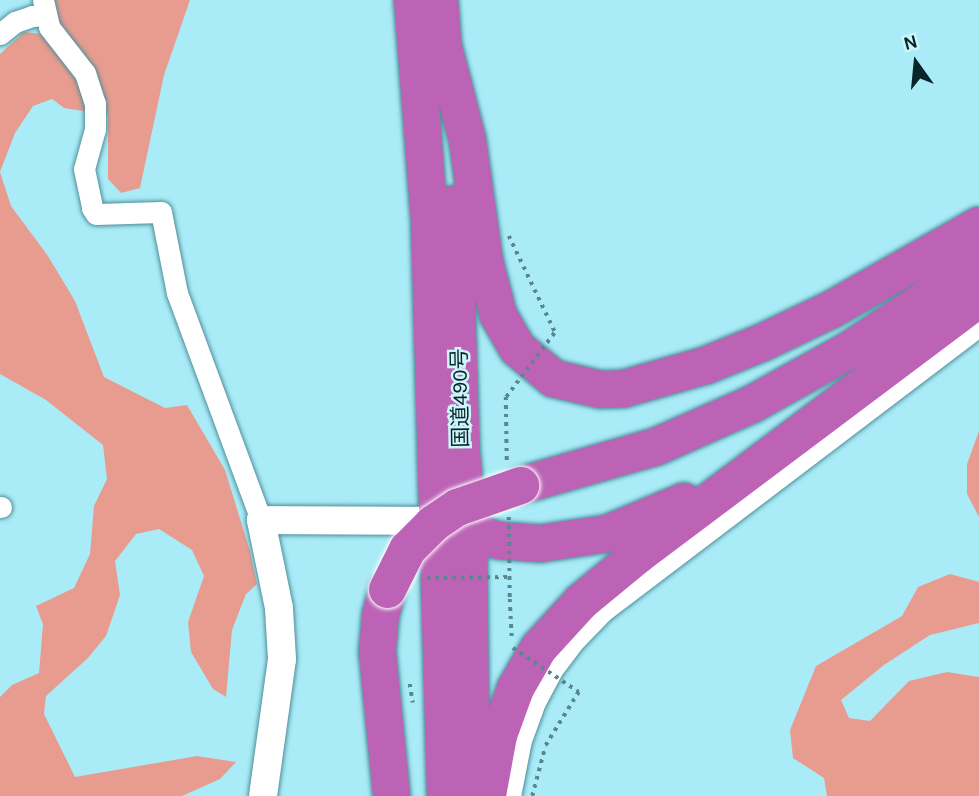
<!DOCTYPE html>
<meta charset="utf-8">
<style>
body{margin:0}
#map{position:relative;width:979px;height:796px;overflow:hidden;background:#a9ecf8;font-family:Karla,"Noto Sans JP",sans-serif}
div>[style]{position:absolute}
[style*='--x']{left:calc(var(--x)*1px);top:calc(var(--y)*1px);width:calc(var(--w)*1px);rotate:calc(var(--a)*1deg)}
.green>*{inset:0;background:#e89c8f}
.path>*{height:3.5px;margin-top:-1.75px;transform-origin:0;background:repeating-linear-gradient(90deg,#57878f 0 3.5px,transparent 0 8.5px)}
.roads{filter:drop-shadow(0 0 2px #4e8f9a) drop-shadow(0 0 2px #4e8f9a)}
.street>*{height:21px;margin:-10.5px;padding:0 10.5px;transform-origin:10.5px;border-radius:10.5px;background:#fff}
.secondary>*{height:28px;margin:-14px;padding:0 14px;transform-origin:14px;border-radius:14px;background:#fff}
.highway>*{height:37px;margin:-18.5px;padding:0 18.5px;transform-origin:18.5px;border-radius:18.5px;background:#bc63b6}
.path-bridge>*{height:3.5px;margin-top:-1.75px;transform-origin:0;background:repeating-linear-gradient(90deg,#57878f 0 3.5px,transparent 0 8.5px)}
.bridges{filter:drop-shadow(0 0 2px #fff) drop-shadow(0 0 2px #fff)}
.highway-bridge>*{height:37px;margin:-18.5px;padding:0 18.5px;transform-origin:18.5px;border-radius:18.5px;background:#bc63b6}
span{translate:-50% -50%;white-space:nowrap;text-align:center;line-height:1.15;-webkit-text-stroke:5px #cef5fc;paint-order:stroke}
.street-label{font-size:21px;color:#082529}
.north{position:absolute;left:881px;top:28px;width:70px;height:70px;-webkit-text-stroke:5px #cef5fc;paint-order:stroke;rotate:345deg;font-size:19px;font-weight:700;line-height:28px;text-align:center;color:#082529}
.north::after{content:'';display:block;margin:auto;width:24px;height:32px;background:#082529;clip-path:polygon(50% 0,100% 100%,50% 72%,0 100%)}
</style>
<div id="map">
<div class="green">
<i style="clip-path:polygon(54px 0,190px 0,164px 75px,140px 188px,121px 193px,108px 179px,108px 115px,64px 108px,52px 99px,33px 106px,15px 133px,0 172px,11px 206px,48px 256px,75px 301px,104px 377px,165px 408px,187px 405px,225px 470px,250px 551px,257px 584px,246px 594px,232px 630px,226px 697px,213px 689px,191px 652px,188px 622px,204px 576px,192px 550px,159px 529px,136px 534px,115px 561px,120px 595px,106px 636px,88px 658px,46px 696px,44px 714px,75px 777px,197px 756px,236px 762px,220px 779px,182px 796px,0 796px,0 697px,12px 685px,39px 673px,43px 624px,36px 606px,74px 588px,90px 554px,94px 506px,107px 479px,103px 445px,46px 400px,0 374px,0 54px,24px 32px,43px 34px,56px 28px)"></i>
<i style="clip-path:polygon(979px 431px,979px 517px,967px 494px,967px 464px)"></i>
<i style="clip-path:polygon(950px 574px,979px 582px,979px 623px,930px 635px,884px 665px,841px 700px,849px 718px,870px 721px,909px 681px,947px 672px,979px 677px,979px 796px,827px 796px,824px 778px,793px 758px,790px 730px,816px 666px,902px 616px,918px 587px)"></i>
</div>
<div class="path">
<i style="--x:509;--y:236;--w:106;--a:64.4"></i>
<i style="--x:506;--y:397;--w:64;--a:89.1"></i>
<i style="--x:510;--y:599;--w:40;--a:87.1"></i>
<i style="--x:410;--y:684;--w:19;--a:81"></i>
<i style="--x:532;--y:796;--w:51;--a:-75.1"></i>
</div>
<div class="roads">
<div class="street">
<i style="--x:43;--y:0;--w:28;--a:77"></i>
<i style="--x:49;--y:27;--w:58;--a:52"></i>
<i style="--x:85;--y:73;--w:32;--a:72"></i>
<i style="--x:95;--y:103;--w:26;--a:90"></i>
<i style="--x:95;--y:129;--w:41;--a:105.4"></i>
<i style="--x:84;--y:169;--w:40;--a:78"></i>
<i style="--x:92;--y:208;--w:7;--a:56"></i>
<i style="--x:96;--y:214;--w:65;--a:-1.8"></i>
<i style="--x:161;--y:212;--w:83;--a:78.8"></i>
<i style="--x:177;--y:293;--w:242;--a:69.7"></i>
<i style="--x:0;--y:34;--w:19;--a:-39"></i>
<i style="--x:15;--y:22;--w:18;--a:-19"></i>
<i style="--x:32;--y:16;--w:14;--a:-4"></i>
<i style="--x:0;--y:507;--w:1;--a:0"></i>
<i style="--x:510;--y:796;--w:57;--a:-78.9"></i>
<i style="--x:521;--y:740;--w:40;--a:-69.8"></i>
<i style="--x:535;--y:702;--w:36;--a:-62"></i>
<i style="--x:552;--y:670;--w:38;--a:-53"></i>
<i style="--x:575;--y:640;--w:40;--a:-46"></i>
<i style="--x:603;--y:611;--w:472;--a:-37.2"></i>
</div>
<div class="secondary">
<i style="--x:263;--y:796;--w:138;--a:-82.1"></i>
<i style="--x:282;--y:659;--w:51;--a:-93.4"></i>
<i style="--x:279;--y:608;--w:90;--a:-101.6"></i>
<i style="--x:261;--y:520;--w:178;--a:0.3"></i>
</div>
<div class="highway">
<i style="--x:412;--y:0;--w:224;--a:85.6"></i>
<i style="--x:429;--y:223;--w:573;--a:88.4"></i>
<i style="--x:439;--y:0;--w:65;--a:85.6"></i>
<i style="--x:442;--y:43;--w:100;--a:75.5"></i>
<i style="--x:467;--y:140;--w:122;--a:82"></i>
<i style="--x:484;--y:261;--w:56;--a:75.5"></i>
<i style="--x:498;--y:315;--w:38;--a:60"></i>
<i style="--x:517;--y:348;--w:47;--a:39.8"></i>
<i style="--x:553;--y:378;--w:48;--a:13.2"></i>
<i style="--x:600;--y:389;--w:24;--a:-2"></i>
<i style="--x:624;--y:388;--w:84;--a:-15.9"></i>
<i style="--x:705;--y:365;--w:61;--a:-22"></i>
<i style="--x:762;--y:342;--w:76;--a:-25.6"></i>
<i style="--x:831;--y:309;--w:170;--a:-29.6"></i>
<i style="--x:453;--y:204;--w:249;--a:88.2"></i>
<i style="--x:461;--y:453;--w:77;--a:84.8"></i>
<i style="--x:468;--y:530;--w:266;--a:89.4"></i>
<i style="--x:520;--y:485;--w:141;--a:-16"></i>
<i style="--x:656;--y:446;--w:104;--a:-23.9"></i>
<i style="--x:751;--y:404;--w:113;--a:-29.1"></i>
<i style="--x:850;--y:349;--w:155;--a:-33.7"></i>
<i style="--x:447;--y:523;--w:54;--a:18.4"></i>
<i style="--x:498;--y:540;--w:42;--a:4.1"></i>
<i style="--x:540;--y:543;--w:68;--a:-8.5"></i>
<i style="--x:607;--y:533;--w:83;--a:-22.6"></i>
<i style="--x:387;--y:589;--w:27;--a:105"></i>
<i style="--x:380;--y:615;--w:37;--a:95"></i>
<i style="--x:377;--y:652;--w:145;--a:84.4"></i>
<i style="--x:487;--y:795;--w:61;--a:-79.6"></i>
<i style="--x:498;--y:735;--w:50;--a:-70.1"></i>
<i style="--x:515;--y:688;--w:46;--a:-60.1"></i>
<i style="--x:538;--y:648;--w:64;--a:-47.5"></i>
<i style="--x:581;--y:601;--w:74;--a:-39.5"></i>
<i style="--x:638;--y:554;--w:426;--a:-36.9"></i>
</div>
</div>
<div class="path-bridge">
<i style="--x:506;--y:397;--w:81;--a:-53"></i>
<i style="--x:509;--y:517;--w:82;--a:89.3"></i>
<i style="--x:427;--y:578;--w:82;--a:-0.7"></i>
<i style="--x:513;--y:648;--w:79;--a:33.7"></i>
<i style="--x:579;--y:692;--w:65;--a:121.7"></i>
</div>
<div class="bridges">
<div class="highway-bridge">
<i style="--x:387;--y:589;--w:45;--a:-63.4"></i>
<i style="--x:407;--y:549;--w:37;--a:-45"></i>
<i style="--x:433;--y:523;--w:29;--a:-34"></i>
<i style="--x:457;--y:507;--w:67;--a:-19.2"></i>
</div>
</div>
<div class="street-label">
<span style="left:460px;top:398px;rotate:-91deg">国道490号</span>
</div>
<div class="north">N</div>
</div>
